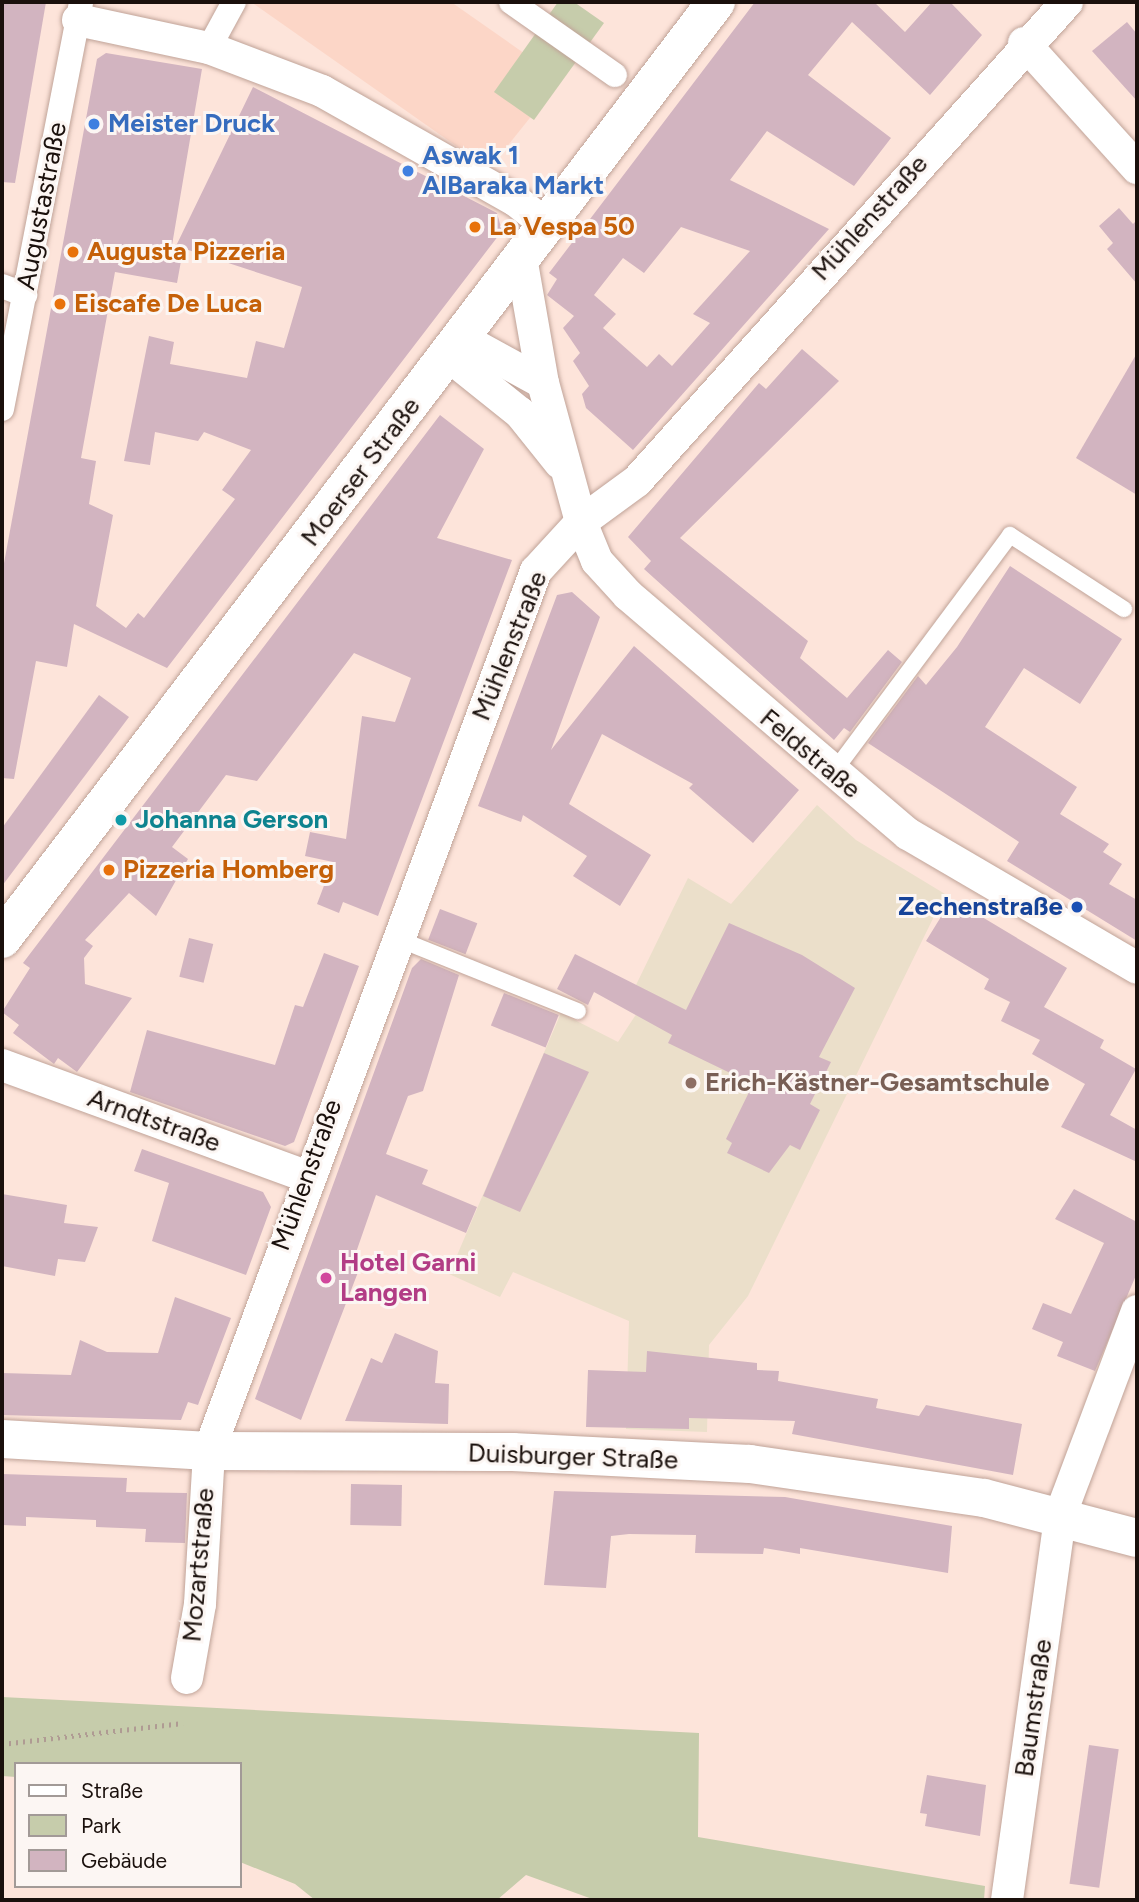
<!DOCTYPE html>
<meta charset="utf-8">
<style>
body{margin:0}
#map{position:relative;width:1139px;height:1902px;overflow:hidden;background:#fde4da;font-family:Figtree,sans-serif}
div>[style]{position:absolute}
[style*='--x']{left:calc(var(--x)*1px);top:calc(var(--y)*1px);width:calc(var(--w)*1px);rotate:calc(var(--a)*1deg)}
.built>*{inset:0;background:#fcd6c7}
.education>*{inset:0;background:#ebdfca}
.green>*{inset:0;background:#c6ccab}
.building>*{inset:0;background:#d2b4c0;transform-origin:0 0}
.path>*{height:4.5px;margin-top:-2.25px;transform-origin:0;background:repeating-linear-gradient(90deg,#af9b93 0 2px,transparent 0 7px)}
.roads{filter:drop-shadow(0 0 2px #c0a398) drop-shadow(0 0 2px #c0a398)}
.service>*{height:16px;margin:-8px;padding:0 8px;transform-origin:8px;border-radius:8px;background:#fff}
.pedestrian>*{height:24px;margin:-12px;padding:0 12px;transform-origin:12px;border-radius:12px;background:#fff}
.minor>*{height:32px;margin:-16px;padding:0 16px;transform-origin:16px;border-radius:16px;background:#fff}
.tertiary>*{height:38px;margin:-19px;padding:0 19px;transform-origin:19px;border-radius:19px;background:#fff}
.secondary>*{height:38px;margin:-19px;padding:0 19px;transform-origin:19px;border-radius:19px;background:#fff}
.dots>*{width:19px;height:19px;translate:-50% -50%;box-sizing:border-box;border:4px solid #fcf6f3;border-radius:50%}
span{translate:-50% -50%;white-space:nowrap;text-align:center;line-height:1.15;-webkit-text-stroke:6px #fcf6f3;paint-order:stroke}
.shop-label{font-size:26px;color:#366cbe;font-weight:700}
.left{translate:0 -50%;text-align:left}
.street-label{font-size:26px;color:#1a100c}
.food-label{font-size:26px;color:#c56008;font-weight:700}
.culture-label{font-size:26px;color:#0d838f;font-weight:700}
.transit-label{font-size:26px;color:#164399;font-weight:700}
.right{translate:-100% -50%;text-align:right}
.education-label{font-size:26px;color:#785e54;font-weight:700}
.hotel-label{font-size:26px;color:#b23c85;font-weight:700}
.frame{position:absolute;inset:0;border:4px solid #1a100c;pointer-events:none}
.legend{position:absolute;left:14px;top:1762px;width:228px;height:126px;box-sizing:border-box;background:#fcf6f3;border:2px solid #a29a97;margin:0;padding:9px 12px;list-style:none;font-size:21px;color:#1a100c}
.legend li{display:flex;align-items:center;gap:14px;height:35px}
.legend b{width:35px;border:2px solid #a29a97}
</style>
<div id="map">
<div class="built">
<i style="clip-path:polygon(251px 2px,451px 2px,561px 79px,489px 169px)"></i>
</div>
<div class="education">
<i style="clip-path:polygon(817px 805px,856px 840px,945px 894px,748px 1296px,709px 1345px,707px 1432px,626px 1429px,629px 1321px,513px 1272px,500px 1297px,449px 1274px,561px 1013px,618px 1042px,650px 993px,636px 985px,688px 878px,731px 904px)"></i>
</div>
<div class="green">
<i style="clip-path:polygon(558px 2px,574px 2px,604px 23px,534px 120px,494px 92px)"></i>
<i style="clip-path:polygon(2px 1697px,699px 1733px,698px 1837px,985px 1886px,984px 1900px,595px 1900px,526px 1875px,497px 1900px,315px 1900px,295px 1884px,240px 1862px,240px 1764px,16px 1764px,16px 1777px,2px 1776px)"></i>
</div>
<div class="building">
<i style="clip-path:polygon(2px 2px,46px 2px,15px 183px,2px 182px)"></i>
<i style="clip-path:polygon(evenodd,755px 2px,874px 2px,905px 32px,932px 2px,950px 2px,982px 35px,930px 95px,852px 22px,808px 75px,891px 138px,854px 186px,767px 131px,730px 180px,829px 229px,633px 450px,586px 408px,582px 394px,589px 386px,573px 361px,580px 353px,563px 328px,574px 316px,547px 295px,557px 279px,549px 273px,755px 2px,681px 227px,750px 251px,693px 314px,710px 323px,672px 366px,659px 354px,647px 367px,603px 328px,616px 314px,594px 295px,623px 258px,644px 273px,681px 227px)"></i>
<i style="clip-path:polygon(1127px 22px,1137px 34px,1137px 101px,1092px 51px)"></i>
<i style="clip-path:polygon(106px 53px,202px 69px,170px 257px,181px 261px,177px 283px,115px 272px,81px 458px,96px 461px,89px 504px,113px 515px,96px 606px,126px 628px,138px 613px,144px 618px,235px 499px,222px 490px,251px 450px,204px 432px,198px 441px,155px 432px,150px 465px,124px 461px,149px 336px,174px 342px,170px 364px,247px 378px,256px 341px,284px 348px,302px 287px,176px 246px,253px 87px,497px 213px,502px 231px,167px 668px,74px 624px,67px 667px,36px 661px,14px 779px,2px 778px,2px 574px,97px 59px)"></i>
<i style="clip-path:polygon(1119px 208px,1133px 224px,1137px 220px,1137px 284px,1107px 249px,1113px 243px,1099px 226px)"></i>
<i style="clip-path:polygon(802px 349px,839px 381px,680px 538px,808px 641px,800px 658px,847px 698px,888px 650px,902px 662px,850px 732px,844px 728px,834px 740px,644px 569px,651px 561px,628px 537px,759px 383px,766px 389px)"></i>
<i style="clip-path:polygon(1137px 353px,1137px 495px,1076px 458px)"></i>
<i style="clip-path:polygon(440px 415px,484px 449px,437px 538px,512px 560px,378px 916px,343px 902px,339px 913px,317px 904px,333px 862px,305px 856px,310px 832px,346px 839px,362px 716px,395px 722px,411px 678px,354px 653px,257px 781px,226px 775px,172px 847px,188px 859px,156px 916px,129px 893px,85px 940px,93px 946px,84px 958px,85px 984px,132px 998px,77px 1072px,58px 1058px,54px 1064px,13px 1033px,19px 1025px,2px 1012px,30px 968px,23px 963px)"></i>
<i style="clip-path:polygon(1010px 566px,1122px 639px,1080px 704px,1024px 668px,985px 727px,1077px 787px,1060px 814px,1109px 844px,1103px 852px,1122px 864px,1109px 884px,1137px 900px,1137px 941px,1007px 861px,1019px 842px,868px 743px,918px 676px,926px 685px,957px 647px)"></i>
<i style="clip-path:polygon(572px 592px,600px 617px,551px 750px,634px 646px,799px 790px,753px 843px,689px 788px,693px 784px,602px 734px,569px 804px,651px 855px,620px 906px,573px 876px,587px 856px,523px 815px,521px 822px,478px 806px,557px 595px)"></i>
<i style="clip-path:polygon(99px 695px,129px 717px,2px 886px,2px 828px)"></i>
<i style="clip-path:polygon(952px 899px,1067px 968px,1044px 1007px,1104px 1040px,1100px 1048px,1136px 1069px,1110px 1115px,1137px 1130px,1137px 1162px,1061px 1127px,1085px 1084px,1032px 1054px,1040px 1040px,1001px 1021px,1010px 1002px,984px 989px,989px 979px,926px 941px)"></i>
<i style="left:440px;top:909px;width:40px;height:33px;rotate:21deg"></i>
<i style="clip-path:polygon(729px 923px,802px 955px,855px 988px,819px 1057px,831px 1062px,810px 1104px,820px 1110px,800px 1150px,790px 1145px,769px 1173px,727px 1153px,732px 1143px,726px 1139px,753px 1084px,668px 1043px,672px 1035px,594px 992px,588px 1005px,557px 989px,575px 954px,686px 1010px)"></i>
<i style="left:189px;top:938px;width:25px;height:40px;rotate:14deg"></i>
<i style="clip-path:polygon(324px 953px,359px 966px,294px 1142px,285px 1146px,130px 1092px,147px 1030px,275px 1065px,295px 1005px,303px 1007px)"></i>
<i style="clip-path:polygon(421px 959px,459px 975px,423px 1091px,408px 1096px,386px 1154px,428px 1170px,422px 1184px,477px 1207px,466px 1233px,376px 1195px,352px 1264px,360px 1267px,301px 1420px,255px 1399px,412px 968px)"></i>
<i style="left:504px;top:993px;width:59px;height:35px;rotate:22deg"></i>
<i style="clip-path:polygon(544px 1053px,589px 1072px,520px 1212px,483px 1196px)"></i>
<i style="clip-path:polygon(142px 1149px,263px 1192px,271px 1207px,246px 1275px,152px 1241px,169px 1183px,134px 1171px)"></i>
<i style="clip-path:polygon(1074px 1189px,1137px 1222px,1137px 1273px,1095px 1371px,1057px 1356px,1063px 1342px,1032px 1329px,1043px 1303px,1071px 1314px,1104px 1243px,1055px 1219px)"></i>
<i style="clip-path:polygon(2px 1194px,67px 1205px,64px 1223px,98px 1227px,85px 1262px,58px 1259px,55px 1276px,2px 1266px)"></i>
<i style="clip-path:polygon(175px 1297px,231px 1318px,198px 1405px,188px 1402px,181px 1420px,2px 1415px,2px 1373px,71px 1375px,80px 1340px,107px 1352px,158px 1353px)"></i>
<i style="clip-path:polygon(395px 1333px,438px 1351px,435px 1383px,449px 1384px,448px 1424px,345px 1421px,371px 1358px,382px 1363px)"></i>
<i style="clip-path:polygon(647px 1351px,757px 1363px,757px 1370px,779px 1371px,778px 1381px,878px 1399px,876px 1408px,919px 1416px,926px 1405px,1022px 1424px,1013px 1475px,792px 1434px,795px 1421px,689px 1418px,689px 1429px,586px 1427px,588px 1370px,646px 1372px)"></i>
<i style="clip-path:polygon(2px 1474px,127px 1478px,126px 1492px,187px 1493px,185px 1543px,145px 1542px,146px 1529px,96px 1527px,96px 1520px,26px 1517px,26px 1526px,2px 1525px)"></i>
<i style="left:351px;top:1484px;width:51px;height:41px;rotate:1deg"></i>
<i style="clip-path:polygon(554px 1491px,785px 1497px,952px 1526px,948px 1573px,800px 1548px,800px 1554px,764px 1548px,763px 1554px,695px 1553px,696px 1535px,629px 1534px,611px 1536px,606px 1588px,544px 1585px)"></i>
<i style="left:1089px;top:1745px;width:30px;height:140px;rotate:8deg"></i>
<i style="clip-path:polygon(927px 1775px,986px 1785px,980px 1836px,925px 1826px,927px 1814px,920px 1813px)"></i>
</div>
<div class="path">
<i style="--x:2;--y:1744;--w:182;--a:-6.6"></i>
</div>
<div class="roads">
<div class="service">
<i style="--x:832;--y:774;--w:298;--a:-53.3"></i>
<i style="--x:1010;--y:535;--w:136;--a:33"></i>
<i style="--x:396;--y:938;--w:196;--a:21.9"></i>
</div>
<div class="pedestrian">
<i style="--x:511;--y:2;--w:127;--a:35.1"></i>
<i style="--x:209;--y:48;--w:52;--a:-61.5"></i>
<i style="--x:2;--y:286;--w:25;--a:21"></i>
<i style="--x:2;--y:409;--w:415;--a:-79"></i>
</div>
<div class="minor">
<i style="--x:78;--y:20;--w:134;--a:12.1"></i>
<i style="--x:209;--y:48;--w:121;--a:20.8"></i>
<i style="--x:322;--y:91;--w:222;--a:29.5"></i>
<i style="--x:515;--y:200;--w:42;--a:38.2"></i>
<i style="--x:1024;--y:43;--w:169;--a:47.9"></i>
<i style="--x:522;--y:263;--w:122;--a:80.1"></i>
<i style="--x:463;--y:339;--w:91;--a:28.8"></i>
<i style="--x:543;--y:383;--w:144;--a:74.7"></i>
<i style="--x:581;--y:522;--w:42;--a:67.7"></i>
<i style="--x:597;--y:561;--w:46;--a:47.6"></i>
<i style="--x:628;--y:595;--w:368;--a:40.5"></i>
<i style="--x:908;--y:834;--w:265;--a:30.3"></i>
<i style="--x:450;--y:357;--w:90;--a:38.7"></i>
<i style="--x:520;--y:413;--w:64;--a:51.3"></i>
<i style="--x:2;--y:1065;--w:324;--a:20.1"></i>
<i style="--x:187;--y:1678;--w:75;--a:-80"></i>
<i style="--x:200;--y:1604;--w:153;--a:-86.6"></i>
<i style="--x:209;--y:1451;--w:939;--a:-69.62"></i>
<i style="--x:536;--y:571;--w:67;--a:-47.4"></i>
<i style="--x:581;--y:522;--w:69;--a:-36.2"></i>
<i style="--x:637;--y:481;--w:644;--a:-48.09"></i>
<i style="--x:1007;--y:1900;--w:388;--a:-82.1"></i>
<i style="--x:1060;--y:1516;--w:219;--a:-69.4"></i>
</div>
<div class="tertiary">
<i style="--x:2;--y:939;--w:1178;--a:-52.69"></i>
</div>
<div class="secondary">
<i style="--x:2;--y:1439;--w:207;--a:3.3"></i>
<i style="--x:209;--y:1451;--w:304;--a:0.2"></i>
<i style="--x:513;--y:1452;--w:237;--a:2.9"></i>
<i style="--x:750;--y:1464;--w:236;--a:8.3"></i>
<i style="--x:984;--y:1498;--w:158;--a:14.7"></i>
</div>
</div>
<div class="dots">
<i style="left:94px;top:124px;background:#3f7fe0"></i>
<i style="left:408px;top:171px;background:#3f7fe0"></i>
<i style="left:475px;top:227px;background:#e8710a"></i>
<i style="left:73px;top:252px;background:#e8710a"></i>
<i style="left:60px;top:304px;background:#e8710a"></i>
<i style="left:121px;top:820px;background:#0f9aa8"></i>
<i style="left:109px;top:870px;background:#e8710a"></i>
<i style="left:1077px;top:907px;background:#1a4fb4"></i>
<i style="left:691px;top:1083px;background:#8d6e63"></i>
<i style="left:326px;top:1278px;background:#d1479c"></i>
</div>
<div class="shop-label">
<span class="left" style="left:108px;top:124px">Meister Druck</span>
<span class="left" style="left:422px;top:171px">Aswak 1<br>AlBaraka Markt</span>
</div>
<div class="street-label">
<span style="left:42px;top:206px;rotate:-79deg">Augustastraße</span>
<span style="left:870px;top:218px;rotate:-48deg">Mühlenstraße</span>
<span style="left:361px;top:472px;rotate:-53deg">Moerser Straße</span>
<span style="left:510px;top:646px;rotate:-68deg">Mühlenstraße</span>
<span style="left:810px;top:754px;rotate:40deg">Feldstraße</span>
<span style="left:154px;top:1121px;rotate:20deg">Arndtstraße</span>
<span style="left:307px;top:1175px;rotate:-70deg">Mühlenstraße</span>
<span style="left:573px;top:1457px;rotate:2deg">Duisburger Straße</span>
<span style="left:199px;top:1565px;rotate:-85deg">Mozartstraße</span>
<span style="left:1034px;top:1708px;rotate:-82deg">Baumstraße</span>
</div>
<div class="food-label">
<span class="left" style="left:489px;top:227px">La Vespa 50</span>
<span class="left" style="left:87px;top:252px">Augusta Pizzeria</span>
<span class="left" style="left:74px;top:304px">Eiscafe De Luca</span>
<span class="left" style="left:123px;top:870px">Pizzeria Homberg</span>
</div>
<div class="culture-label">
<span class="left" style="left:135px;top:820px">Johanna Gerson</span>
</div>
<div class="transit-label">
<span class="right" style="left:1063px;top:907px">Zechenstraße</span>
</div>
<div class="education-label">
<span class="left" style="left:705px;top:1083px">Erich-Kästner-Gesamtschule</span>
</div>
<div class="hotel-label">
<span class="left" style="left:340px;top:1278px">Hotel Garni<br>Langen</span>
</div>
<div class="frame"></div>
<ul class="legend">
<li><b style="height:9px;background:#fff"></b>Straße</li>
<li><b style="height:19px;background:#c6ccab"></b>Park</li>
<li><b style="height:19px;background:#d2b4c0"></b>Gebäude</li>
</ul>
</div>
